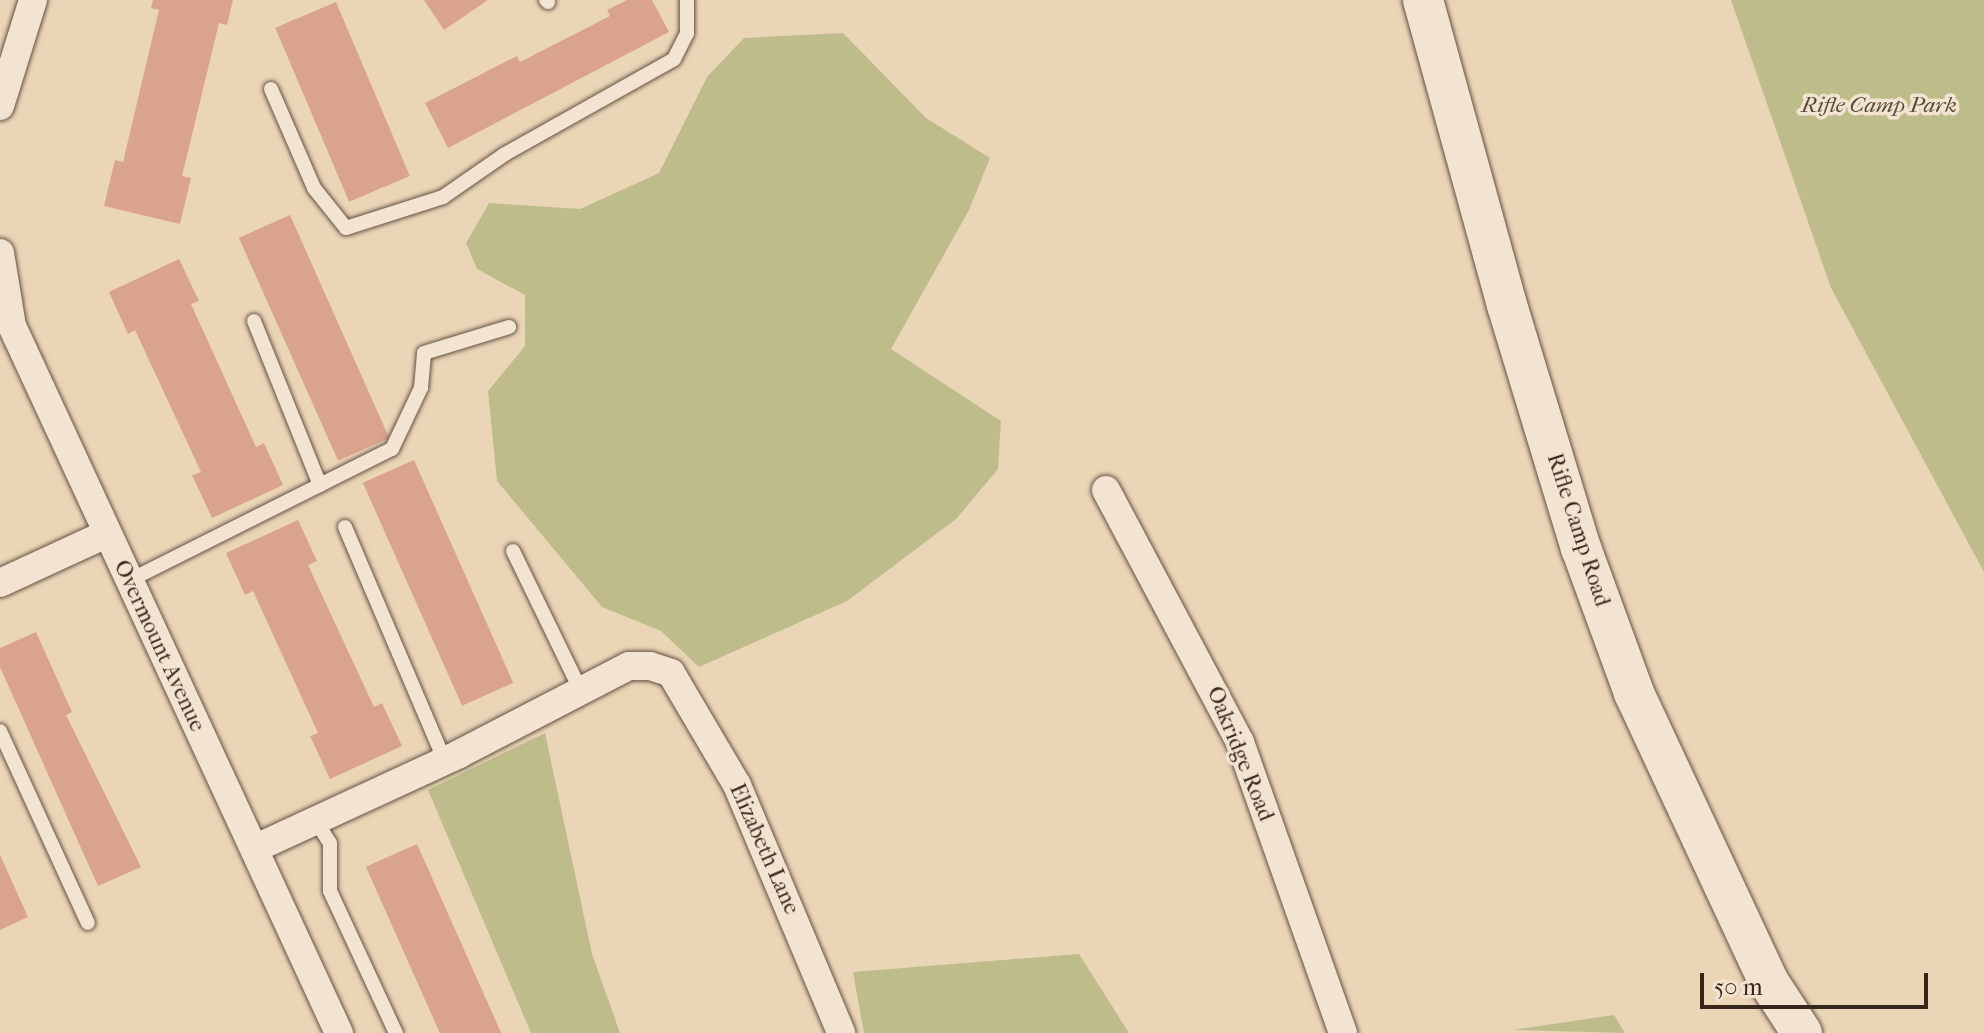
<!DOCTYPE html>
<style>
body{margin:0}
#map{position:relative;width:1984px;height:1033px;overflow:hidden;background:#ebd5b7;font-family:"IM FELL French Canon",serif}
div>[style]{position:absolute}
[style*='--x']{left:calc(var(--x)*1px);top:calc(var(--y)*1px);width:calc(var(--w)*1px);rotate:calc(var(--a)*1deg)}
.green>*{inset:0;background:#bdbc8a}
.building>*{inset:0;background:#daa38e;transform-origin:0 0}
.roads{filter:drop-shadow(0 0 2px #645243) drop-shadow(0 0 2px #645243)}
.lane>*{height:14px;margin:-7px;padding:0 7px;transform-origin:7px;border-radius:7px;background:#f2e4d0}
.street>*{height:28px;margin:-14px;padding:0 14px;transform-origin:14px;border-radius:14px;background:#f2e4d0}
.secondary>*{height:40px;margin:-20px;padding:0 20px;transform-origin:20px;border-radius:20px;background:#f2e4d0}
span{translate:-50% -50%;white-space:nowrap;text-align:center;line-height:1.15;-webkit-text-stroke:7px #f2e4d0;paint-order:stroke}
.park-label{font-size:22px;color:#584c38;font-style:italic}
.street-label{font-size:22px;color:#37261c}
.scale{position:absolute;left:1700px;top:973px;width:228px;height:36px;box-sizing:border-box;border:4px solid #37261c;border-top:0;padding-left:10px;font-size:24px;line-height:28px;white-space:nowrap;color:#37261c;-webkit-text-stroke:6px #f2e4d0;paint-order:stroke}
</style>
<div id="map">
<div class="green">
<i style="clip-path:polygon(1731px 0,1984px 0,1984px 572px,1831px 288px)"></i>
<i style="clip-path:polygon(843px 33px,926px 118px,990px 158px,969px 210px,891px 349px,1001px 421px,998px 469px,956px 519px,847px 601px,699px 667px,661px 631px,602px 607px,497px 481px,488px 391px,525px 346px,525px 295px,477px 269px,466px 243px,489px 203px,580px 209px,659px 173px,707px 77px,744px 38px)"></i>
<i style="clip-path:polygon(545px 733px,592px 954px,620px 1033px,531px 1033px,428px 790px)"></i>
<i style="clip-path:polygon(1079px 954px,1129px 1033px,864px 1033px,853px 972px)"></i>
<i style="clip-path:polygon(1614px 1015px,1625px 1033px,1512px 1030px)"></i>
</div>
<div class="building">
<i style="clip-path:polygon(153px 0,233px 0,227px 25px,219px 23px,182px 176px,191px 178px,180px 224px,104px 206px,115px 160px,123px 162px,159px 10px,151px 8px)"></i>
<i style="clip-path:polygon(424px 0,488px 0,444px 30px)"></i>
<i style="clip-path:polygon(627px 0,652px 0,669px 32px,448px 148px,425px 103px,517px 56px,520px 62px,610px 16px,607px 10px)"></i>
<i style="left:336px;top:2px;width:189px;height:66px;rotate:67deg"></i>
<i style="left:290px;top:215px;width:244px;height:56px;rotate:66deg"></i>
<i style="clip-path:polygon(179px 259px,199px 301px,191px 304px,256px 447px,264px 443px,283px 485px,212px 518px,192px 475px,201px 472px,135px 330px,128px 334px,109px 292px)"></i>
<i style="left:414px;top:460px;width:244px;height:56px;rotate:66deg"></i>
<i style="clip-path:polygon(298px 520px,317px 561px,308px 565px,374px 707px,382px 703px,402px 746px,330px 779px,310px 736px,318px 733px,253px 591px,245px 595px,226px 553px)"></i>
<i style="clip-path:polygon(36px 632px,72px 712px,66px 715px,141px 867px,98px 886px,0 667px,0 648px)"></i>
<i style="left:417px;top:844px;width:207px;height:56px;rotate:66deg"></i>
<i style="clip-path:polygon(0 855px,28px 917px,0 930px)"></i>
</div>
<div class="roads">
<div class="lane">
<i style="--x:546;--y:0;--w:3;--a:45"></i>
<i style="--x:271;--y:89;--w:108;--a:66.5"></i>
<i style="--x:314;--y:188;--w:51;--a:51.3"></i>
<i style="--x:346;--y:228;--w:102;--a:-17.7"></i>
<i style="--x:443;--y:197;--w:75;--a:-34.7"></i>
<i style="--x:505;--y:154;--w:194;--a:-29.3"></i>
<i style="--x:674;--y:59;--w:29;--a:-63"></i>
<i style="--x:687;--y:33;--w:33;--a:-90"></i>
<i style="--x:254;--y:321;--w:177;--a:68.1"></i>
<i style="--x:345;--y:527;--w:254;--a:66.9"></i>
<i style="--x:513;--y:551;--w:156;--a:64.1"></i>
<i style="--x:128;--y:581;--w:295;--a:-26.6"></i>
<i style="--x:392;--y:449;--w:68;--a:-64.6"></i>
<i style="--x:421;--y:388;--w:35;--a:-85"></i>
<i style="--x:424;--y:353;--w:89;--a:-17"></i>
<i style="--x:0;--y:731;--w:211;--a:65.4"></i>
<i style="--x:316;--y:821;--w:26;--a:58"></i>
<i style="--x:330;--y:843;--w:48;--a:90"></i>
<i style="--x:330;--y:891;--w:157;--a:65.1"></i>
</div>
<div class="street">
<i style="--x:0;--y:106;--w:111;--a:-72.7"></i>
<i style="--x:0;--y:253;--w:74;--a:80.7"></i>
<i style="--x:12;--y:326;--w:779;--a:65.18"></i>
<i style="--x:1106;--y:490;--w:285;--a:62"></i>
<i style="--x:1240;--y:742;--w:309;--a:70.5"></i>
<i style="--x:0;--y:583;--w:117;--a:-24.8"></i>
<i style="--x:256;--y:848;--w:224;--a:-24.8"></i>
<i style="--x:459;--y:754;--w:191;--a:-27.4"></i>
<i style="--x:629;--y:666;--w:21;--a:0"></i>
<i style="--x:650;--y:666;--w:22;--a:18"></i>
<i style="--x:671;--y:673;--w:130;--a:59.5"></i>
<i style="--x:737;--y:785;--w:269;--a:67.2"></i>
</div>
<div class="secondary">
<i style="--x:1423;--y:0;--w:316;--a:74.6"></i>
<i style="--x:1507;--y:305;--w:254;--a:73.1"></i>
<i style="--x:1581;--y:548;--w:154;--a:69.9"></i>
<i style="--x:1634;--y:693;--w:318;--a:65"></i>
<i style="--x:1768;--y:981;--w:62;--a:56.8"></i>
</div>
</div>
<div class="park-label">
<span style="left:1879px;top:106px">Rifle Camp Park</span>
</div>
<div class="street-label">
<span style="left:1578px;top:530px;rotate:72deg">Rifle Camp Road</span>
<span style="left:159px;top:646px;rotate:65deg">Overmount Avenue</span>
<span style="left:1240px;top:754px;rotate:68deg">Oakridge Road</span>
<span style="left:764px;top:849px;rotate:66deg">Elizabeth Lane</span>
</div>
<div class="scale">50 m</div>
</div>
